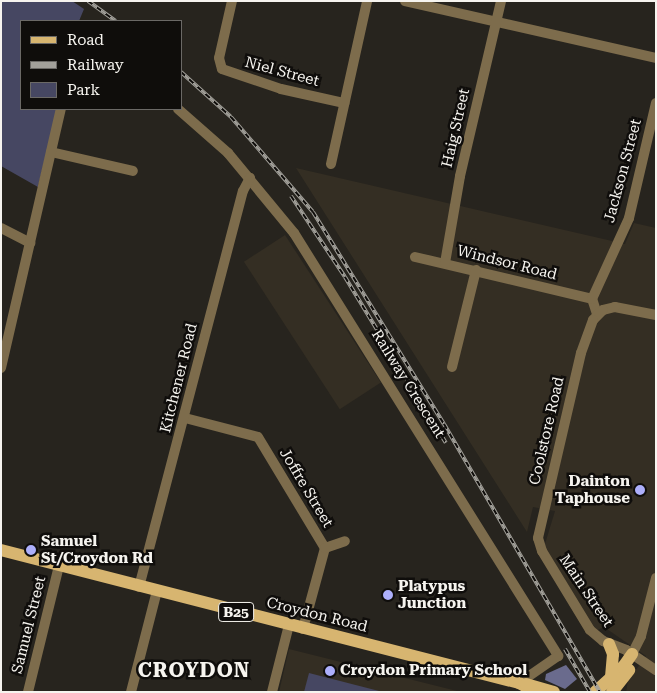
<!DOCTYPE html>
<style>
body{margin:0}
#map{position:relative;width:657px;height:693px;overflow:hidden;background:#27241e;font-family:"Roboto Serif",serif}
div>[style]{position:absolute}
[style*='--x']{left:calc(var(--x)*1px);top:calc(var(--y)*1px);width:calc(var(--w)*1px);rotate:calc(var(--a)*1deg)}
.built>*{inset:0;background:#342e23;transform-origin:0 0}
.green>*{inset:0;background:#464762}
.water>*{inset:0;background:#6a6b8d}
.minor>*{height:10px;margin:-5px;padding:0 5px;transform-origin:5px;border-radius:5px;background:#7d6c4c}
.major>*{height:12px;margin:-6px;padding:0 6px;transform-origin:6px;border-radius:6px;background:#d7b570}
.rail>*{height:4px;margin-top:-2px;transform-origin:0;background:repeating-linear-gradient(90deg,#0f0d0b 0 5.5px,#a2a09a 0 11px);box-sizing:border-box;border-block:1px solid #a2a09a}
.dots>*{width:14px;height:14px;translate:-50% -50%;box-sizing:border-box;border:2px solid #0f0d0b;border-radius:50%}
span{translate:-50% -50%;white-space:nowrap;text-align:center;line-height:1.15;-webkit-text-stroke:5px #0f0d0b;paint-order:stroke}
.shield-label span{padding:1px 4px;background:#0f0d0b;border:1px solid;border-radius:4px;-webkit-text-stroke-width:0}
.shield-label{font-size:14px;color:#f6f4ef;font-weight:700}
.street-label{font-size:15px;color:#f6f4ef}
.poi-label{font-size:15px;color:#f6f4ef;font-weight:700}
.right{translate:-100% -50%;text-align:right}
.left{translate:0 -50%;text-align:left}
.district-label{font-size:20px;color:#f6f4ef;font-weight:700;letter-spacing:1px}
.frame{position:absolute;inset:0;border:2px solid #f6f4ef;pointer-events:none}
.legend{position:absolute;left:20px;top:20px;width:162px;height:90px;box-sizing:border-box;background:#0f0d0b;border:1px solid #6b6966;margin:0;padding:6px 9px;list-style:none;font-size:15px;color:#f6f4ef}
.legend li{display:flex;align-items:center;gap:10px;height:25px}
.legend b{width:25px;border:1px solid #6b6966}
</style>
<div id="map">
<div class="built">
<i style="clip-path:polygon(296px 168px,625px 244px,634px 223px,656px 228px,656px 692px,626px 692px,628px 681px,646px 656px,604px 627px,587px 635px,541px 557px,555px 511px,533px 507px,527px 532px)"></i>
<i style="left:285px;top:235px;width:176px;height:49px;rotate:57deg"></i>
<i style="clip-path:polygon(289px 649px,461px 692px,279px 692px)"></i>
</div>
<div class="green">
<i style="clip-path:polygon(1px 1px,72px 1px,84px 9px,79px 21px,21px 21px,21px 109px,57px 109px,38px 187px,1px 166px)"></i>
<i style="clip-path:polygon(309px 673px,379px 691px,379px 692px,304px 692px)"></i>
</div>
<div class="water">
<i style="clip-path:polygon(566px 665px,577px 679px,565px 689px,545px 680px,546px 674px)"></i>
</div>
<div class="minor">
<i style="--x:232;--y:1;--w:58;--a:102.8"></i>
<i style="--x:219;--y:58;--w:11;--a:75"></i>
<i style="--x:222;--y:69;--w:62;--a:18.7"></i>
<i style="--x:281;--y:89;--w:65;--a:12.5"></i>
<i style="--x:405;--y:1;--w:257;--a:12.8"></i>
<i style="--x:178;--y:109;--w:67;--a:41.3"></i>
<i style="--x:228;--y:153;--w:104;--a:50.5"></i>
<i style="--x:294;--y:233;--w:499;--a:58"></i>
<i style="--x:558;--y:656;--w:47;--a:145.3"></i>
<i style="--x:51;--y:152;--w:84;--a:13"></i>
<i style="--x:331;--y:164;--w:167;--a:-77.5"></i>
<i style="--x:1;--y:228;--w:33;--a:27"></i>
<i style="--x:415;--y:257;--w:182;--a:13.3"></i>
<i style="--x:445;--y:263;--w:88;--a:-80.2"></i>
<i style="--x:460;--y:176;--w:180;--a:-76.8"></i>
<i style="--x:597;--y:314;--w:16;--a:-108"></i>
<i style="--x:592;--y:299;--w:89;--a:-65.4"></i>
<i style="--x:629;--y:218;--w:118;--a:-76.8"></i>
<i style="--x:656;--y:315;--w:42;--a:-169"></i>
<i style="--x:615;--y:307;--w:12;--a:166"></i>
<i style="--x:603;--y:310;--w:14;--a:135"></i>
<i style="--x:593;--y:320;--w:35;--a:110"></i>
<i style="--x:581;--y:353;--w:190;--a:103.1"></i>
<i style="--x:538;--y:538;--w:14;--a:73"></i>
<i style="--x:542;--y:551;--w:92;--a:58.7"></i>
<i style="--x:590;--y:630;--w:17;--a:40"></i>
<i style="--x:603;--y:641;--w:25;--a:21"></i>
<i style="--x:626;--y:650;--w:36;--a:34"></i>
<i style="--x:452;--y:367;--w:100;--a:-76.1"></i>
<i style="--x:1;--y:368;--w:266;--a:-77"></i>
<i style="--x:185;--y:418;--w:75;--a:14.6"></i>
<i style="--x:258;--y:437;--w:130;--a:58.9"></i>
<i style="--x:325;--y:548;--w:84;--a:105.2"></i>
<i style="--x:325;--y:548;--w:21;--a:-19"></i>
<i style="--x:139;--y:587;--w:409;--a:-75.3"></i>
<i style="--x:243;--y:191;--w:15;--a:-62"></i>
<i style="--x:632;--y:654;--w:20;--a:-63"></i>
<i style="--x:641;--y:636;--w:60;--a:-75.5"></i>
<i style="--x:28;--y:692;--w:130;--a:-76.2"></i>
<i style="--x:131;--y:692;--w:104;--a:-75.6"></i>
<i style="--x:272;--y:692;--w:69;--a:-75.8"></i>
</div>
<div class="major">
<i style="--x:1;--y:550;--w:535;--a:14.4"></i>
<i style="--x:519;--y:683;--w:19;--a:28"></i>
<i style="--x:609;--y:644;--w:11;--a:68"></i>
<i style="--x:613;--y:654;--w:25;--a:95"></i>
<i style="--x:526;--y:684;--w:29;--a:16"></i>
<i style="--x:595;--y:692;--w:38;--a:-42"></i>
<i style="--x:623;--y:667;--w:16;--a:-55"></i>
<i style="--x:612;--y:692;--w:28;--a:-52"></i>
</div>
<div class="rail">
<i style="--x:88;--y:1;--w:34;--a:36"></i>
<i style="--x:181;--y:72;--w:67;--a:42"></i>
<i style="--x:231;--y:117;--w:125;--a:49.2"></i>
<i style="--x:313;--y:212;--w:249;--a:58.3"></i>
<i style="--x:444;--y:424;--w:310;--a:59.8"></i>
<i style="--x:291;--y:196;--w:97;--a:56.3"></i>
<i style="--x:345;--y:277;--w:194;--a:58.7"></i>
<i style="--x:565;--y:649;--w:50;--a:59.8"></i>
</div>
<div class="dots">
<i style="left:640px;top:490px;background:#adaffb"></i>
<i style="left:31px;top:550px;background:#adaffb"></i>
<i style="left:388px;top:595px;background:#adaffb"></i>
<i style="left:330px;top:671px;background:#adaffb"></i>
</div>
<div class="shield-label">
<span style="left:236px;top:612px">B25</span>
</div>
<div class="street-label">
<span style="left:282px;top:72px;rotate:15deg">Niel Street</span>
<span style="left:456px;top:128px;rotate:-77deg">Haig Street</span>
<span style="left:623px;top:171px;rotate:-75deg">Jackson Street</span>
<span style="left:507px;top:263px;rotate:14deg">Windsor Road</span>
<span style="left:179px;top:378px;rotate:-76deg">Kitchener Road</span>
<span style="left:408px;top:384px;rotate:58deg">Railway Crescent</span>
<span style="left:547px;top:431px;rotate:-77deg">Coolstore Road</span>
<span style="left:306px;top:488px;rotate:59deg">Joffre Street</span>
<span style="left:586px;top:591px;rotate:56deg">Main Street</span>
<span style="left:317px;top:615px;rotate:14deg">Croydon Road</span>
<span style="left:29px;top:625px;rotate:-76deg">Samuel Street</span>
</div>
<div class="poi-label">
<span class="right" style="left:630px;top:490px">Dainton<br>Taphouse</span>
<span class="left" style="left:41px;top:550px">Samuel<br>St/Croydon Rd</span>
<span class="left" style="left:398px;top:595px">Platypus<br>Junction</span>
<span class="left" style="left:340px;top:671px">Croydon Primary School</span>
</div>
<div class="district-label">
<span style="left:194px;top:670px">CROYDON</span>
</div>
<div class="frame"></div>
<ul class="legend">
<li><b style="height:6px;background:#d7b570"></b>Road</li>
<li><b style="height:6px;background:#a2a09a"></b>Railway</li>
<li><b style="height:14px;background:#464762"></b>Park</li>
</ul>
</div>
